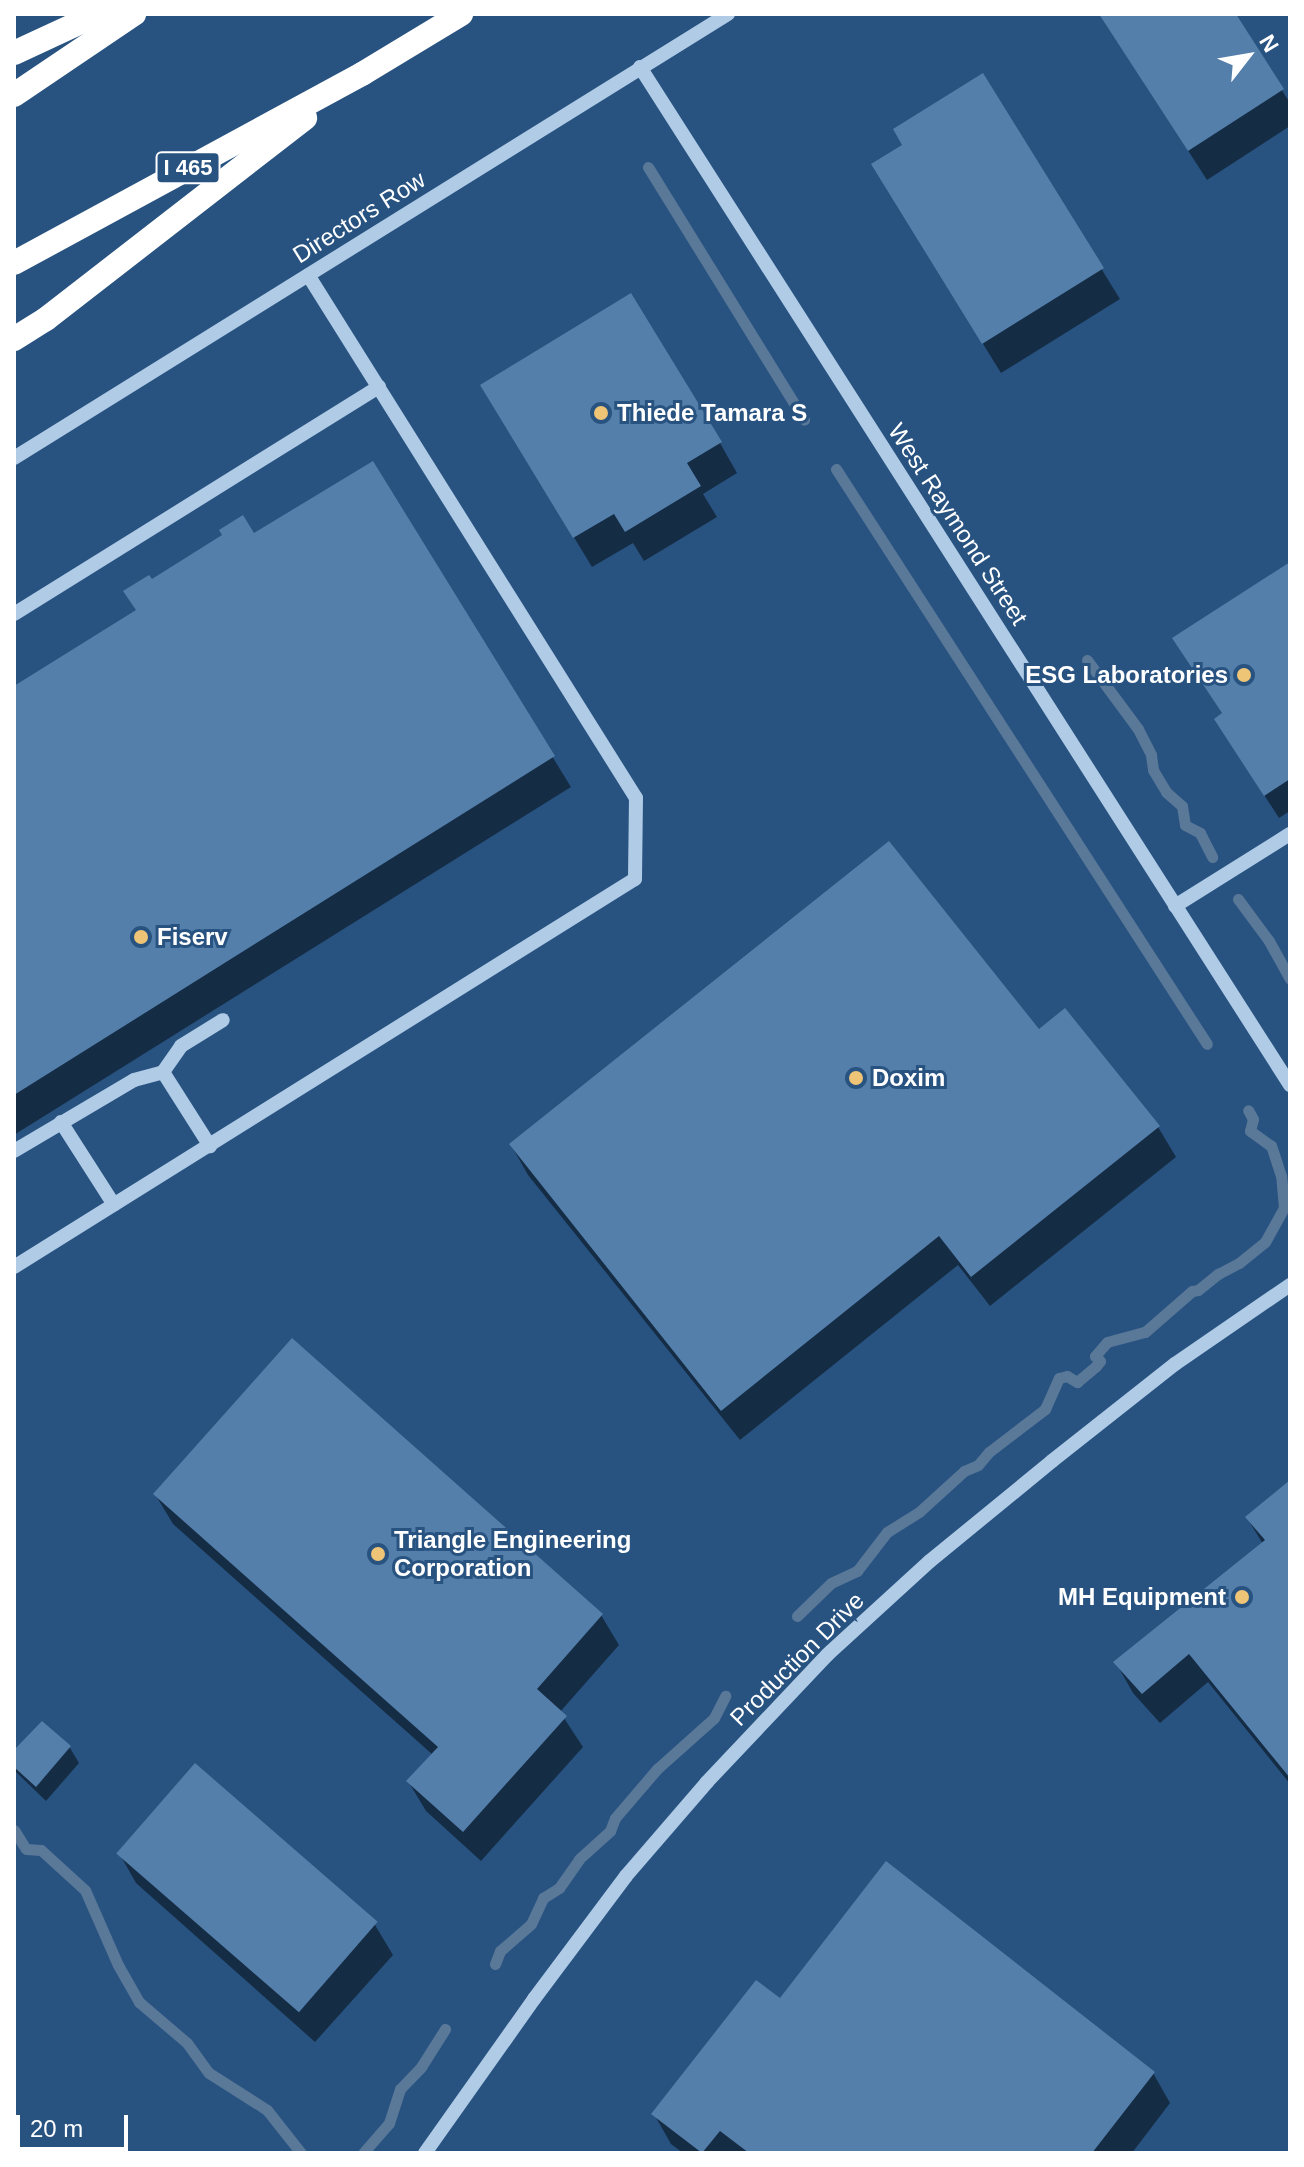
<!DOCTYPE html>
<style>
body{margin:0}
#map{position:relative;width:1304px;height:2167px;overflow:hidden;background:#285381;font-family:Helvetica,sans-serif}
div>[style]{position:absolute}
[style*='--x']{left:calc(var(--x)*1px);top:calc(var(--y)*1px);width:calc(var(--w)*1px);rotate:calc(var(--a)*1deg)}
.shadow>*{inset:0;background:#0007}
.stream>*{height:11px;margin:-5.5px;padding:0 5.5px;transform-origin:5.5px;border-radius:5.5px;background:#5a7898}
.building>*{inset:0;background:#547fab;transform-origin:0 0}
.minor>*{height:14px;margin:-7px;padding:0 7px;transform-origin:7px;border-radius:7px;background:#b0cbe6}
.highway>*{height:24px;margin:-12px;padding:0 12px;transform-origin:12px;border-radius:12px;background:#fff}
.dots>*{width:22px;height:22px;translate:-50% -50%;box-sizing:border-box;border:4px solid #285381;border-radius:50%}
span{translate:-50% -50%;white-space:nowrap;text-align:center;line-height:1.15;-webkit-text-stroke:6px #285381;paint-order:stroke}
.shield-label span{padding:2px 6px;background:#285381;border:2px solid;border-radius:6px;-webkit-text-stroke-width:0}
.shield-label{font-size:22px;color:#fff;font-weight:700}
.street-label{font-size:24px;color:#fff}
.poi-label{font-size:24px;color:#fff;font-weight:700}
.left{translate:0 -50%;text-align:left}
.right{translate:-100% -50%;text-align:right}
.frame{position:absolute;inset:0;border:16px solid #fff;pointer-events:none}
.north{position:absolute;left:1208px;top:16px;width:80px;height:80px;-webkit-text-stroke:6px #285381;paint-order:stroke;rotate:59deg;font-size:22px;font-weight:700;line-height:32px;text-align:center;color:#fff}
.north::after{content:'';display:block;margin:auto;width:28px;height:36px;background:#fff;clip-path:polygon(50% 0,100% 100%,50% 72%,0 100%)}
.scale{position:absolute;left:16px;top:2115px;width:112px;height:36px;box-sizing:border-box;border:4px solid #fff;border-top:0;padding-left:10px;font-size:24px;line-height:28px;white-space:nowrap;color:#fff;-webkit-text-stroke:6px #285381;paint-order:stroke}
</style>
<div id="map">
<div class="shadow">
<i style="clip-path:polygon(1100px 14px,1233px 14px,1290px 103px,1290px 126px,1207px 180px)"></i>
<i style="clip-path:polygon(982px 76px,1120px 299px,1001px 373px,891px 195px,905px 145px)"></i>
<i style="clip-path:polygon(500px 416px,720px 443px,737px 473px,703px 494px,717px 517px,644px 561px,633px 543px,592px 567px)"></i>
<i style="clip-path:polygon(372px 464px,571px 787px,14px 1135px,14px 688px,138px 611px,152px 582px,254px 536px)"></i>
<i style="clip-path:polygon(1290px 565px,1290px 811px,1279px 818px,1230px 742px,1223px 714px,1174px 639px)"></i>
<i style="clip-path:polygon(1065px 1011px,1158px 1127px,1176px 1157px,990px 1306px,958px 1265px,740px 1440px,528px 1175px,511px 1145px,1039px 1032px)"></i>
<i style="clip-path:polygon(1290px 1483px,1290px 1784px,1208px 1682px,1160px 1723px,1133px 1693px,1116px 1663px,1263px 1544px,1247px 1518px)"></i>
<i style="clip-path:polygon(155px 1494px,601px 1615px,619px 1645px,560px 1712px,583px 1747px,481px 1861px,426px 1811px,408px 1781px,433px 1755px,173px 1524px)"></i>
<i style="clip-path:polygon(42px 1723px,70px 1748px,79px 1763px,46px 1801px,14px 1770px,14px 1751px)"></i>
<i style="clip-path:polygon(119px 1853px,375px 1925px,393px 1955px,315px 2042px,136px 1883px)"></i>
<i style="clip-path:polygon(1153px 2073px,1170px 2103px,1132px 2153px,683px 2153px,671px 2144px,654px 2114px)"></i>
</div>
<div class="stream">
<i style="--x:648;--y:167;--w:297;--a:58.3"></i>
<i style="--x:836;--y:469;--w:684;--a:57.17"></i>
<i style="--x:1087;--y:660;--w:86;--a:53.5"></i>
<i style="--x:1138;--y:729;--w:29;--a:63"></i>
<i style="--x:1151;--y:755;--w:15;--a:82"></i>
<i style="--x:1153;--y:770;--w:26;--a:59"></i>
<i style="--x:1166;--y:792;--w:21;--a:41"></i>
<i style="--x:1182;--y:806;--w:19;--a:81"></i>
<i style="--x:1185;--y:825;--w:17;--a:28"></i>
<i style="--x:1200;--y:833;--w:27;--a:63"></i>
<i style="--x:1238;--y:899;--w:52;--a:53.6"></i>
<i style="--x:1269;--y:941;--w:43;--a:61.1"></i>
<i style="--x:797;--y:1616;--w:47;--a:-44.1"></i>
<i style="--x:831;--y:1583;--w:29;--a:-25"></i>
<i style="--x:857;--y:1571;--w:49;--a:-52.4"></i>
<i style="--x:887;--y:1532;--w:38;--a:-32"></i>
<i style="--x:919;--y:1512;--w:61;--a:-42.3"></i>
<i style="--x:964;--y:1471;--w:15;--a:-23"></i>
<i style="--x:978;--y:1465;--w:17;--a:-50"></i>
<i style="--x:989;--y:1452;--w:71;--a:-37.5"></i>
<i style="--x:1045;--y:1409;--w:34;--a:-66"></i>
<i style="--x:1059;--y:1378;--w:8;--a:-14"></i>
<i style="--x:1067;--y:1376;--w:12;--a:31"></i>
<i style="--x:1077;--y:1382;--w:25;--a:-40"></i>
<i style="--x:1096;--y:1366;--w:6;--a:-51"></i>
<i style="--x:1100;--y:1361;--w:7;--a:-135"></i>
<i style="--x:1095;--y:1356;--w:18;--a:-49"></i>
<i style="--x:1107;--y:1342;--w:39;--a:-15"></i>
<i style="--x:1145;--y:1332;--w:62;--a:-41.1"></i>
<i style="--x:1192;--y:1291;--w:6;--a:-9"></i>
<i style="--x:1198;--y:1290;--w:26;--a:-39"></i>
<i style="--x:1218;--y:1274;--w:24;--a:-28"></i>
<i style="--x:1239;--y:1263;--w:33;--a:-39"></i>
<i style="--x:1265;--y:1242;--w:39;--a:-61"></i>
<i style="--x:1284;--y:1208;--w:32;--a:-95"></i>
<i style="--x:1281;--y:1176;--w:32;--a:-108"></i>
<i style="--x:1271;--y:1146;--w:26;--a:-144"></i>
<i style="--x:1250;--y:1131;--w:12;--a:-76"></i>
<i style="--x:1253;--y:1119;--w:10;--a:-119"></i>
<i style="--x:14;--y:1830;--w:22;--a:58"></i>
<i style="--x:26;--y:1849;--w:15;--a:4"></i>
<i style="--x:41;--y:1850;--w:59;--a:42.3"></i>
<i style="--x:85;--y:1890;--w:82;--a:66.3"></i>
<i style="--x:118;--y:1965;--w:43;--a:60.4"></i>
<i style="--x:139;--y:2002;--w:63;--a:40.5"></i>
<i style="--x:187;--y:2043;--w:37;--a:54"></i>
<i style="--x:209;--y:2073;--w:69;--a:32.5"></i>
<i style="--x:267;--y:2110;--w:55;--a:51.7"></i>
<i style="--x:495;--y:1964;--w:14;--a:-69"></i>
<i style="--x:500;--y:1951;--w:41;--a:-41.1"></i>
<i style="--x:531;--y:1924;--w:29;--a:-65"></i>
<i style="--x:543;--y:1898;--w:19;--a:-32"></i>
<i style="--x:559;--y:1888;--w:35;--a:-55"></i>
<i style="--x:579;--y:1859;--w:42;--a:-42.1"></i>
<i style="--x:610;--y:1831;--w:14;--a:-69"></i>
<i style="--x:615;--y:1818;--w:65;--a:-49.4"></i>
<i style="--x:657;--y:1769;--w:76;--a:-41.8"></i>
<i style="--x:714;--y:1718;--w:25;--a:-63"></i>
<i style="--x:363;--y:2153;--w:40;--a:-49"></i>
<i style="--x:389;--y:2123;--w:36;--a:-72"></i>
<i style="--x:400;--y:2089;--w:30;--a:-46"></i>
<i style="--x:421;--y:2067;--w:45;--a:-57.7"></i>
</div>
<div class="building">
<i style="clip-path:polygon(1099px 14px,1236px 14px,1284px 89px,1188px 151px)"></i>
<i style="clip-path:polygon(983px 73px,1104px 268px,982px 344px,871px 164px,902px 145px,893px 129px)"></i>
<i style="clip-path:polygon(631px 293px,722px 442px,687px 463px,701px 486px,625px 532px,614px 514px,573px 538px,480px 385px)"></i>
<i style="clip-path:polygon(373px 461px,555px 756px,14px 1095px,14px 686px,136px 610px,123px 591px,149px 575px,152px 579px,222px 535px,219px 530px,243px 515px,254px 533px)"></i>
<i style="clip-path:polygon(1290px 562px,1290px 779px,1264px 796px,1214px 719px,1222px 713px,1172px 638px)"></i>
<i style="clip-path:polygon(889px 841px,1039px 1029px,1065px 1008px,1160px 1126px,971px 1277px,939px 1236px,721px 1411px,509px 1144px)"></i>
<i style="clip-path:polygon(292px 1338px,603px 1614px,537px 1689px,567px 1716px,463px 1832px,406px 1781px,438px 1747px,153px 1494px)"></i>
<i style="clip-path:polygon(1290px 1480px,1290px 1778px,1189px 1654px,1142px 1694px,1113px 1662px,1265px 1540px,1245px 1517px)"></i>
<i style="clip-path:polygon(42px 1721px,71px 1746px,36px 1787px,14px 1767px,14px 1750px)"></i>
<i style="left:195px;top:1763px;width:242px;height:120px;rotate:41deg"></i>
<i style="clip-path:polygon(886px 1861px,1155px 2072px,1092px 2153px,749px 2153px,720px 2131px,702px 2153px,651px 2114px,756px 1980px,780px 1998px)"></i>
</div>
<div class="minor">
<i style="--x:640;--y:67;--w:1208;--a:57.44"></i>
<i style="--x:14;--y:458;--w:841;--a:-31.88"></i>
<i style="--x:14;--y:614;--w:430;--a:-31.9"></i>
<i style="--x:1175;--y:906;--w:136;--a:-32.1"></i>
<i style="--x:163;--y:1072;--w:88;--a:57.6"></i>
<i style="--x:61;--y:1122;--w:98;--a:57.4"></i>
<i style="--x:14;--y:1151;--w:139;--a:-30.6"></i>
<i style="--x:134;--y:1080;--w:30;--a:-15"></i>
<i style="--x:163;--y:1072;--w:32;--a:-55"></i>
<i style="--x:181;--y:1046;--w:49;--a:-31.8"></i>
<i style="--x:14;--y:1267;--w:732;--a:-32"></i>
<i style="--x:635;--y:879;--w:81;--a:-89.3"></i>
<i style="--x:636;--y:798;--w:617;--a:-122.09"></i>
<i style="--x:425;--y:2153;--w:189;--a:-54.7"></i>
<i style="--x:534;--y:1999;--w:154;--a:-53.2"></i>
<i style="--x:626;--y:1876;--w:124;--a:-49.2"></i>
<i style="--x:707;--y:1782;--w:175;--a:-46.6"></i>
<i style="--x:827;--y:1655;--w:139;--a:-42.4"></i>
<i style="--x:930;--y:1561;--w:158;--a:-39.3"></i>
<i style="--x:1052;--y:1461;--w:157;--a:-38.3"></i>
<i style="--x:1175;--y:1364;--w:140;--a:-34.5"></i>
</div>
<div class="highway">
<i style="--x:14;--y:53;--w:93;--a:-24.9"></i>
<i style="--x:14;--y:95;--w:145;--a:-34"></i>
<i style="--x:14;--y:263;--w:396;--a:-28.5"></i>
<i style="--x:362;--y:74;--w:116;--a:-31.2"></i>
<i style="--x:14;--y:339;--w:38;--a:-32"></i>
<i style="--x:46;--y:319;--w:328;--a:-37.8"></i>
</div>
<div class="dots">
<i style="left:601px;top:413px;background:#eec576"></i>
<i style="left:1244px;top:675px;background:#eec576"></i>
<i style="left:141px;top:937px;background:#eec576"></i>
<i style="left:856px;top:1078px;background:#eec576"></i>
<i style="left:378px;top:1554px;background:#eec576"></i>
<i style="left:1242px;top:1597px;background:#eec576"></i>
</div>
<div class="shield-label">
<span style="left:188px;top:168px">I 465</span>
</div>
<div class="street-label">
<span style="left:359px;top:217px;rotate:-32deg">Directors Row</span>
<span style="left:958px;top:524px;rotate:57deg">West Raymond Street</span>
<span style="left:797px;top:1659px;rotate:-45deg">Production Drive</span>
</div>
<div class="poi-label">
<span class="left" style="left:617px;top:413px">Thiede Tamara S</span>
<span class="right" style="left:1228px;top:675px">ESG Laboratories</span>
<span class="left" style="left:157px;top:937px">Fiserv</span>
<span class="left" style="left:872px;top:1078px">Doxim</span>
<span class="left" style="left:394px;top:1554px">Triangle Engineering<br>Corporation</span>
<span class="right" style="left:1226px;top:1597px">MH Equipment</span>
</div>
<div class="frame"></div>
<div class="north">N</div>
<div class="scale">20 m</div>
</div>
